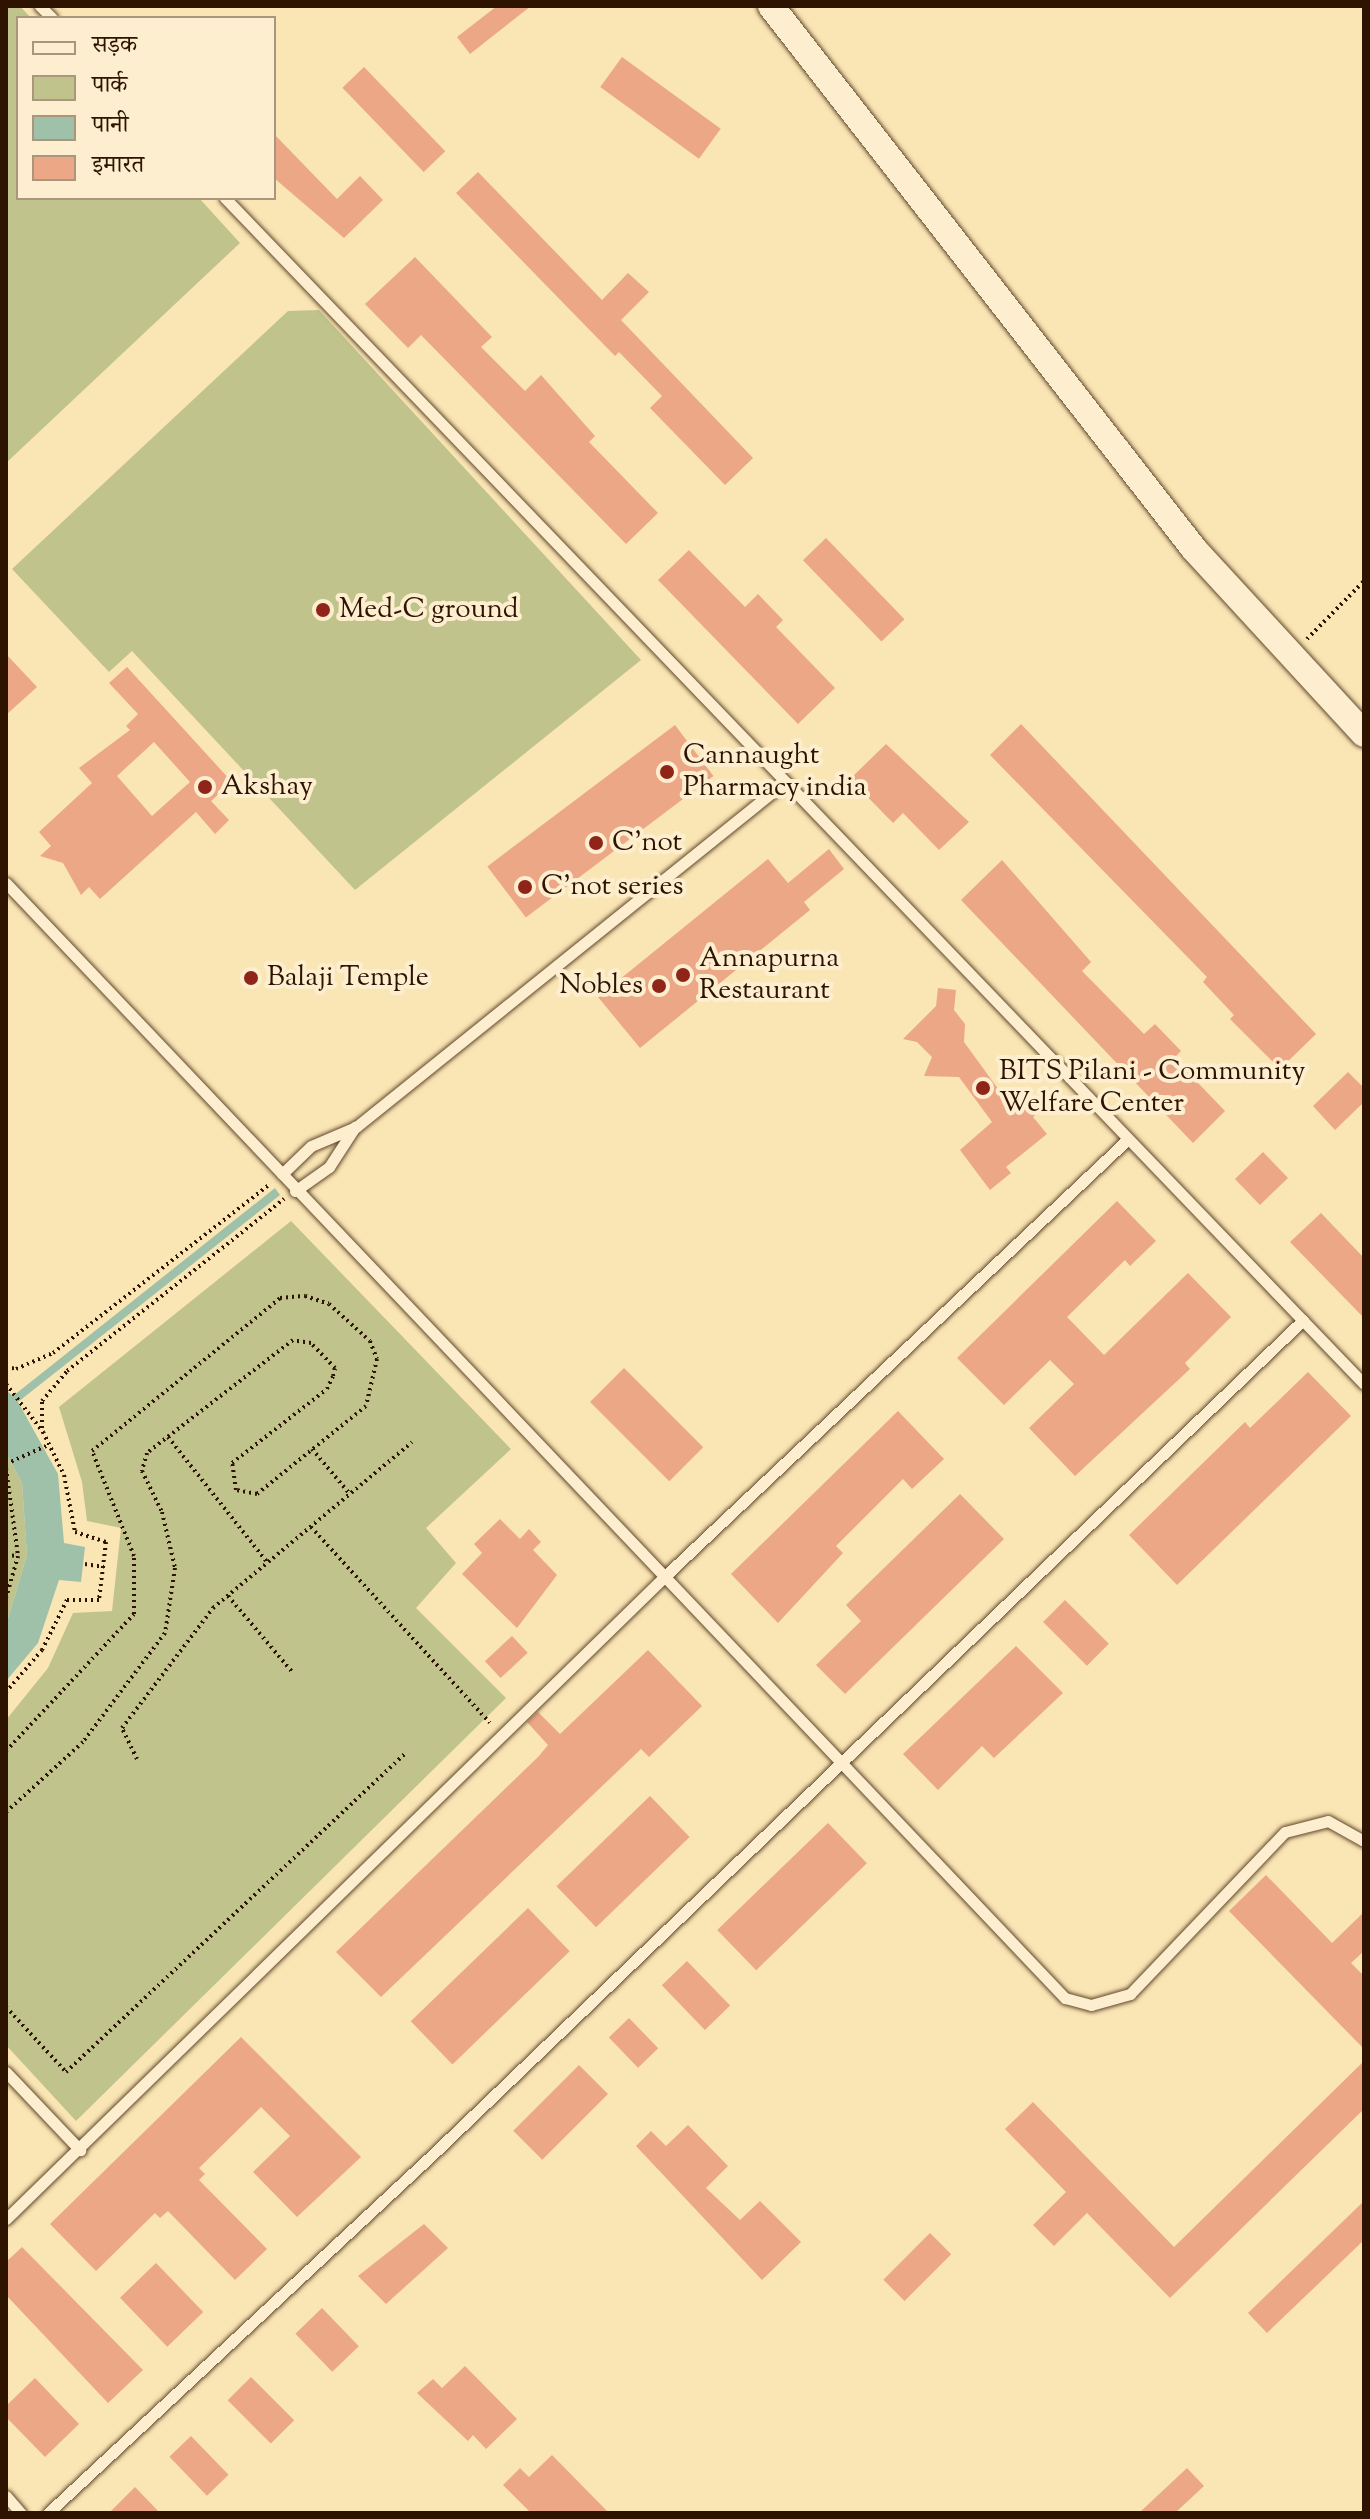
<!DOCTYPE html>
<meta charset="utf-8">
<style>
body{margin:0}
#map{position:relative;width:1370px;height:2519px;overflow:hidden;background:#fae5b4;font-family:"Sorts Mill Goudy","Noto Serif Devanagari",serif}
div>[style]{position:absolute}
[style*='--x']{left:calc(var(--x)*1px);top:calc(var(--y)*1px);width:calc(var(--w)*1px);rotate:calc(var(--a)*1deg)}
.green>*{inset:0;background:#c0c48c}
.water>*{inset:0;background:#9fc0a9}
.building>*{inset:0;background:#eca787;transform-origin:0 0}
.path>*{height:4px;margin-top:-2px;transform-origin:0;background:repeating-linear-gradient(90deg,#2e1300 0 2px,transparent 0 6px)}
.roads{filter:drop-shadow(0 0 2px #61482d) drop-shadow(0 0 2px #61482d)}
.service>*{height:11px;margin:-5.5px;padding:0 5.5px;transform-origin:5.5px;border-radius:5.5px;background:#fceece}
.tertiary>*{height:26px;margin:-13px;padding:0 13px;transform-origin:13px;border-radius:13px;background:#fceece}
.dots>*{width:22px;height:22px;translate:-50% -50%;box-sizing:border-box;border:4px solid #fceece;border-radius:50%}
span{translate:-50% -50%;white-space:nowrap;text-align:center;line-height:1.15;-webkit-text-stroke:8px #fceece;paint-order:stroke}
.poi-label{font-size:28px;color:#2e1300}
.left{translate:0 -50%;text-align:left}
.right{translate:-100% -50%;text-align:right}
.frame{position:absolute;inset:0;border:8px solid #2e1300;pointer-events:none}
.legend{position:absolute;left:16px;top:16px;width:260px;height:184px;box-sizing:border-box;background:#fceece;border:2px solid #aa967c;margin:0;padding:10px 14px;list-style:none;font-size:24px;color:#2e1300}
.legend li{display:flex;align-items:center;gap:16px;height:40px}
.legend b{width:40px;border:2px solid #aa967c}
</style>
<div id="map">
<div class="green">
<i style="clip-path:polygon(6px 6px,20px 6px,31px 18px,18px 18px,18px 198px,199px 198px,240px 243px,6px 463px)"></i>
<i style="clip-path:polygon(319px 310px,641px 660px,355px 890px,132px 651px,109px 672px,12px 569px,288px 311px)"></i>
<i style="clip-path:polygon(291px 1221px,511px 1449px,426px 1528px,456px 1563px,416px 1608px,506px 1698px,76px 2121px,6px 2045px,6px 1720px,48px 1668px,73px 1613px,112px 1611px,121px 1528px,87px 1521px,82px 1482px,59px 1407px)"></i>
<i style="clip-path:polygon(6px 1453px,22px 1483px,27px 1555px,6px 1625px)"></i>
</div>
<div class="water">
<i style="clip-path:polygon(275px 1188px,280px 1195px,18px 1402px,58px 1474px,64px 1543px,85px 1547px,81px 1582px,59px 1580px,38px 1643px,6px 1681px,6px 1625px,27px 1555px,22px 1483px,6px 1453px,6px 1390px,13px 1396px)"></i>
</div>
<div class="building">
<i style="clip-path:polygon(497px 6px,531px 6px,470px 54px,457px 37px)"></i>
<i style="left:622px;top:57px;width:122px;height:37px;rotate:36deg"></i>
<i style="left:364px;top:67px;width:117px;height:30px;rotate:46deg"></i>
<i style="clip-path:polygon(274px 134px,337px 199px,360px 176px,383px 200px,344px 238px,274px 178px)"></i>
<i style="clip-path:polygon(478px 172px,602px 300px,628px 273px,649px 292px,621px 320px,753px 458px,725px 485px,650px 408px,662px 396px,619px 352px,615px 356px,456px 193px)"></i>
<i style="clip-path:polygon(415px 257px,492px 337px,481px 347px,525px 391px,541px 375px,595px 436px,589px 442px,658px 513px,626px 544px,421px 335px,408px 348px,365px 304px)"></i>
<i style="left:826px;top:538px;width:113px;height:32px;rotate:46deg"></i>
<i style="clip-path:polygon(689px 550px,745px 607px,758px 594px,783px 620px,776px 627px,835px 688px,798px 724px,658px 580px)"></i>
<i style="clip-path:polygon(6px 654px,37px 687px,6px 715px)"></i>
<i style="clip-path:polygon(evenodd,127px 667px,232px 782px,211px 801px,229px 820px,215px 834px,196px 812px,100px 899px,89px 887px,81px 895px,63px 863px,40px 856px,51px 846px,39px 832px,92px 783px,79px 768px,130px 730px,126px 726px,138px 714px,109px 683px,127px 667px,154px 742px,190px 782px,152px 816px,117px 776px,154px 742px)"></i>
<i style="clip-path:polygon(1021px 724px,1316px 1034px,1280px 1069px,1230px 1019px,1234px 1015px,1203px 982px,1207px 977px,990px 755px)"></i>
<i style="left:675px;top:725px;width:64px;height:235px;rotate:53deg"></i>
<i style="clip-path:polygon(886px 744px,969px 822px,939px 850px,903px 813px,893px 823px,850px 779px)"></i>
<i style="clip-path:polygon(829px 849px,844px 869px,804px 902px,810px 910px,640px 1048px,598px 997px,768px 859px,788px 883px)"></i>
<i style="clip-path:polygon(1002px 860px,1091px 962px,1082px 971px,1144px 1034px,1155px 1024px,1181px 1051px,1174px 1058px,1225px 1111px,1193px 1143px,961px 900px)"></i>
<i style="clip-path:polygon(938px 988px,956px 990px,954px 1010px,965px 1024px,964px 1042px,1012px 1108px,1028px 1095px,1040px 1111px,1033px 1117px,1047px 1134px,1006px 1167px,1011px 1173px,990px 1190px,960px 1150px,992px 1122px,959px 1077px,924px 1076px,932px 1057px,917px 1042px,903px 1039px,936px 1006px)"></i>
<i style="clip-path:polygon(1348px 1072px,1364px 1088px,1364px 1102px,1335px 1130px,1313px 1106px)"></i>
<i style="left:1263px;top:1152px;width:36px;height:39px;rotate:46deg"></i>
<i style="clip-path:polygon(1117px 1201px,1156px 1241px,1130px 1266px,1125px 1260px,1067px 1317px,1104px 1355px,1188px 1273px,1231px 1317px,1185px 1363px,1190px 1369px,1075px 1476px,1029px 1428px,1074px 1384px,1050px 1360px,1004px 1405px,957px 1358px)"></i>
<i style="clip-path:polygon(1321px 1213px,1364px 1258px,1364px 1318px,1290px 1242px)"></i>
<i style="left:624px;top:1368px;width:112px;height:48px;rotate:45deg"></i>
<i style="clip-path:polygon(1308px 1372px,1351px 1416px,1177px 1585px,1129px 1535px,1245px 1422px,1250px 1428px)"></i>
<i style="clip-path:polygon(898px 1411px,944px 1459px,912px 1489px,903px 1479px,836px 1546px,843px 1553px,778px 1623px,731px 1574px)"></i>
<i style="clip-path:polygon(960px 1494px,1004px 1539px,845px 1694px,816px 1665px,861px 1621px,846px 1605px)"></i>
<i style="clip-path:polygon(500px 1519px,520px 1539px,529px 1529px,541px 1542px,533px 1550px,557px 1575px,517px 1628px,462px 1574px,482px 1553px,474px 1544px)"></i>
<i style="left:1065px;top:1600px;width:62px;height:31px;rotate:45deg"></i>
<i style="left:512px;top:1636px;width:23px;height:37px;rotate:47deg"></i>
<i style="clip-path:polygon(1016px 1646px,1063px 1693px,994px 1758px,982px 1746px,938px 1790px,903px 1754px)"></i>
<i style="clip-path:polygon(648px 1650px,702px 1706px,649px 1757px,641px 1749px,381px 1997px,336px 1952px,539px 1756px,548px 1745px,527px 1722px,538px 1712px,560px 1734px)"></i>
<i style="left:650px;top:1796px;width:57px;height:130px;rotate:46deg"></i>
<i style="left:828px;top:1823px;width:56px;height:154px;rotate:46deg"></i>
<i style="clip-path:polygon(1266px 1875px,1332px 1943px,1364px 1912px,1364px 1951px,1351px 1963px,1364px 1976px,1364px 2049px,1229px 1911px)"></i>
<i style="left:528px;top:1908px;width:60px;height:163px;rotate:46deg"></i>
<i style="left:687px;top:1961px;width:62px;height:35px;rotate:46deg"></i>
<i style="left:629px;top:2018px;width:42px;height:28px;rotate:46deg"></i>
<i style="clip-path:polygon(241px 2037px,361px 2157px,297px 2217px,253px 2172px,290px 2136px,261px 2107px,199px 2168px,205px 2174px,199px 2180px,267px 2249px,235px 2280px,168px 2211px,160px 2218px,155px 2213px,96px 2271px,50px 2224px)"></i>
<i style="clip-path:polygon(1364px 2061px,1364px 2109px,1170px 2298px,1087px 2213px,1054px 2246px,1033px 2225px,1066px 2192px,1005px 2129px,1033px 2102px,1174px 2247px)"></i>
<i style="left:579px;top:2065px;width:41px;height:93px;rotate:45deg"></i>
<i style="clip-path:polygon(688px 2125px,728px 2166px,706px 2188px,740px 2220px,760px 2201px,801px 2242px,762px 2280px,636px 2146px,651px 2131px,666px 2146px)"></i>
<i style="clip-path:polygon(1364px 2201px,1364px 2240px,1267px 2333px,1248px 2313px)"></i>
<i style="clip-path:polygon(424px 2224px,448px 2248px,386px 2304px,358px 2276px)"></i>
<i style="left:930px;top:2233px;width:30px;height:66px;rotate:45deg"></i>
<i style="clip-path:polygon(22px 2247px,143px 2370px,108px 2403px,6px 2295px,6px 2262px)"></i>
<i style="left:156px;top:2263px;width:68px;height:50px;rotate:46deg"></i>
<i style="left:322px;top:2308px;width:53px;height:37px;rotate:46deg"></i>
<i style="clip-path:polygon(465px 2366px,517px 2419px,486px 2449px,473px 2435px,468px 2441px,417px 2393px,433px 2379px,442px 2388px)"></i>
<i style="left:251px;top:2377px;width:61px;height:33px;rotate:45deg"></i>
<i style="clip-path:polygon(35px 2378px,79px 2424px,45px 2457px,6px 2417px,6px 2406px)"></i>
<i style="left:191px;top:2436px;width:54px;height:30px;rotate:46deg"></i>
<i style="clip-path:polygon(552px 2455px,609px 2513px,531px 2513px,503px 2485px,520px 2468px,529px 2477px)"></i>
<i style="clip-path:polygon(1187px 2468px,1204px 2486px,1175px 2513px,1139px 2513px)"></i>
<i style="clip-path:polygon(135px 2487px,160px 2513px,109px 2513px)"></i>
</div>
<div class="path">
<i style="--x:1307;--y:639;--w:81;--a:-45.5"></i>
<i style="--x:6;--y:1367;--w:10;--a:11"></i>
<i style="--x:16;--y:1369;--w:40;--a:-23.4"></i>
<i style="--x:53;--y:1353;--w:276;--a:-37.9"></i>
<i style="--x:6;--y:1384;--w:61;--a:52.4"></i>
<i style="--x:43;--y:1432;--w:48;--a:64"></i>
<i style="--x:64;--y:1475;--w:58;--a:79.1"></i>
<i style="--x:75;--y:1532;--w:33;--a:18"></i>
<i style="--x:106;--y:1542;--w:58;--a:96.9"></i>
<i style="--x:99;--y:1600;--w:32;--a:180"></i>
<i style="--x:67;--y:1600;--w:56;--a:116.6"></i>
<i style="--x:42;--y:1650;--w:55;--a:130.6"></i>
<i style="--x:42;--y:1428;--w:27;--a:-90"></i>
<i style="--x:42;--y:1401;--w:39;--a:-50"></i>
<i style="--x:67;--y:1371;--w:277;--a:-38.4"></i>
<i style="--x:168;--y:1437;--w:161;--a:51.6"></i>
<i style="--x:312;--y:1449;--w:57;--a:49.9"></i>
<i style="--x:6;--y:1464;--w:46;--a:-24.3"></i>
<i style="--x:6;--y:1468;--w:89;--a:82.2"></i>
<i style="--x:18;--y:1556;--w:44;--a:105.9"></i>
<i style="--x:311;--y:1527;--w:265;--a:47.6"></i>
<i style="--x:6;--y:1555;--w:12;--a:5"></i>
<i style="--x:85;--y:1564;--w:19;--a:9"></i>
<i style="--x:228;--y:1596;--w:101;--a:49.8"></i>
<i style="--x:6;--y:1751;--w:187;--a:-46.9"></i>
<i style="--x:134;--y:1614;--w:58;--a:-90"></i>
<i style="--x:134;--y:1556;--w:113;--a:-111.8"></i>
<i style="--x:92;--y:1451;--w:242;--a:-39.1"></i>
<i style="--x:280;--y:1298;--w:25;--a:-5"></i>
<i style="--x:305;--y:1296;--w:25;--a:18"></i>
<i style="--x:329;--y:1304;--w:55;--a:42.1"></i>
<i style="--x:370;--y:1341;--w:19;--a:69"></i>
<i style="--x:377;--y:1359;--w:48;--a:103.2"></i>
<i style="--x:366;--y:1406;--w:140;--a:141.1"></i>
<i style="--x:257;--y:1494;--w:21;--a:-169"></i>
<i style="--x:236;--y:1490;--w:27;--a:-98"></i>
<i style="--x:232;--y:1463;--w:120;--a:-37.9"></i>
<i style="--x:327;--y:1389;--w:14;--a:-65"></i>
<i style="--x:333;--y:1376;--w:8;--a:-76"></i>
<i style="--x:335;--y:1368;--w:35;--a:-134"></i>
<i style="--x:311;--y:1343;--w:18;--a:-171"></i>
<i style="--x:293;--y:1340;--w:185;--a:142.3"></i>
<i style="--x:147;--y:1453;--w:19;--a:106"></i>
<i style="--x:142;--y:1471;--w:46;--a:64"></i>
<i style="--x:162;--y:1512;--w:57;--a:76.9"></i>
<i style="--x:175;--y:1568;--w:66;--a:98.7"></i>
<i style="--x:165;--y:1633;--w:136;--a:127"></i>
<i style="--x:83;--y:1742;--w:104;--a:137.7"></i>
<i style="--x:137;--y:1759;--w:34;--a:-116"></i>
<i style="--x:122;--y:1728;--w:151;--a:-52.8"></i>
<i style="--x:213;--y:1608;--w:259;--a:-39.8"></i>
<i style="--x:6;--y:2007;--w:88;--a:47.3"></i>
<i style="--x:66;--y:2072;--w:466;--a:-43.2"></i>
</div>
<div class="roads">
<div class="service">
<i style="--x:40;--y:6;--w:17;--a:45"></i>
<i style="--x:225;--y:198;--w:1644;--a:46.16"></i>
<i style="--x:6;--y:883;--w:1538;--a:46.48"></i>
<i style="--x:1065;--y:1998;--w:27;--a:15"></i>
<i style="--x:1091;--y:2005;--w:41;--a:-15.8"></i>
<i style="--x:1130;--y:1994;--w:224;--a:-46.3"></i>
<i style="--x:1285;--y:1832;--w:44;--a:-14.3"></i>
<i style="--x:1328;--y:1821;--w:41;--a:29.1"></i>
<i style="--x:282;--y:1174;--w:40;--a:-44"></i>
<i style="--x:311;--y:1146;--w:49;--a:-22.9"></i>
<i style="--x:356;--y:1127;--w:551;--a:-38.81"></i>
<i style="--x:295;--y:1191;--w:42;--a:-35.2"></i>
<i style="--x:329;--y:1167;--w:48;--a:-57"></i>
<i style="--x:6;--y:2072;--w:108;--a:46.5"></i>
<i style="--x:6;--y:2219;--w:919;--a:-44.29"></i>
<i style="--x:664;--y:1577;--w:638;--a:-43.35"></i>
<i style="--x:6;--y:2496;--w:23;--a:49"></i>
<i style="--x:48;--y:2513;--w:524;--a:-42.99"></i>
<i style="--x:431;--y:2156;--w:1208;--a:-43.79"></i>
</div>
<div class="tertiary">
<i style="--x:771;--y:6;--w:688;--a:52.08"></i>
<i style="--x:1194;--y:549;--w:251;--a:47.4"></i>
</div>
</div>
<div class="dots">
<i style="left:323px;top:610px;background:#8f2418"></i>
<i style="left:667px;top:772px;background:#8f2418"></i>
<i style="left:205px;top:787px;background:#8f2418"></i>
<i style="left:596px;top:843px;background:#8f2418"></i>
<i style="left:525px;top:887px;background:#8f2418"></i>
<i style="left:683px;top:975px;background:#8f2418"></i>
<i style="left:251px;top:978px;background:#8f2418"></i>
<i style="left:659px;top:986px;background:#8f2418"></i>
<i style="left:983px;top:1088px;background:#8f2418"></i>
</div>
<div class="poi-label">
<span class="left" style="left:339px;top:610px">Med-C ground</span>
<span class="left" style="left:683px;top:772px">Cannaught<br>Pharmacy india</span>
<span class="left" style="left:221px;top:787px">Akshay</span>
<span class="left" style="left:612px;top:843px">C'not</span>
<span class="left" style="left:541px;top:887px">C'not series</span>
<span class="left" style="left:699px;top:975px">Annapurna<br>Restaurant</span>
<span class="left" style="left:267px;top:978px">Balaji Temple</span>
<span class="right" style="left:643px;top:986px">Nobles</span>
<span class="left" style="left:999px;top:1088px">BITS Pilani - Community<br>Welfare Center</span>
</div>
<div class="frame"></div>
<ul class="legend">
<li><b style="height:10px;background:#fceece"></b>सड़क</li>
<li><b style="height:22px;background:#c0c48c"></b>पार्क</li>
<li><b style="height:22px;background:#9fc0a9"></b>पानी</li>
<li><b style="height:22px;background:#eca787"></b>इमारत</li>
</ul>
</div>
